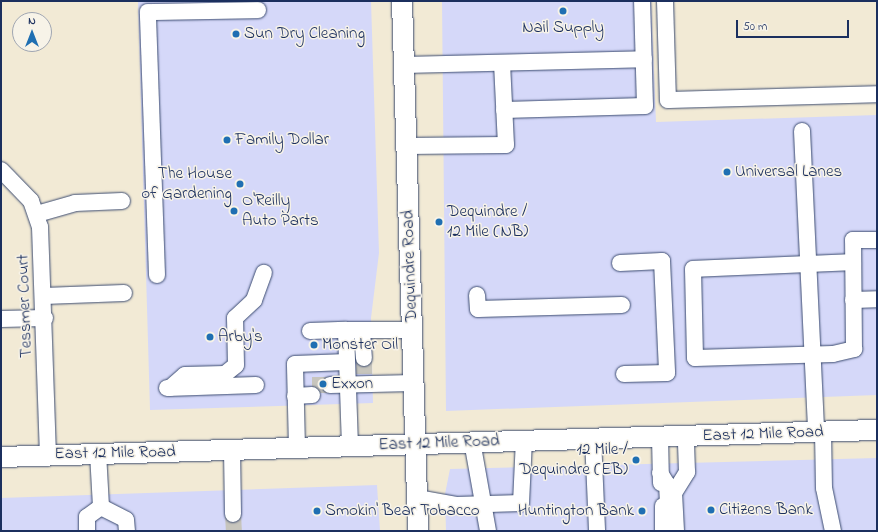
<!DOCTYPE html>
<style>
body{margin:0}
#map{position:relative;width:878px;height:532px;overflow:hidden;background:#f2ead5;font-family:"Indie Flower",sans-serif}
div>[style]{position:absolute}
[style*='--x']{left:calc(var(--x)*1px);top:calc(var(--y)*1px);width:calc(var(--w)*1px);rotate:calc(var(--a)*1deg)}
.built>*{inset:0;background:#d5d8f9}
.minor-tunnel>*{height:16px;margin-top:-8px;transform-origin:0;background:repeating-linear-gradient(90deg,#c7c5bd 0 16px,transparent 0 24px)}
.roads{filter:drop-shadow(0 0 1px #3b4b70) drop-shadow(0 0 1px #3b4b70)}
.minor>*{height:16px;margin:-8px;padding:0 8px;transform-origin:8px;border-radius:8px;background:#fff}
.major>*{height:20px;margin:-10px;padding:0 10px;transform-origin:10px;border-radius:10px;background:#fff}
.dots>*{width:11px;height:11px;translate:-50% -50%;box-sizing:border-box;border:2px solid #f7f3e8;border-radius:50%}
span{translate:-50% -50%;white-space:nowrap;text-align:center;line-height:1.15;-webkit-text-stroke:3px #f7f3e8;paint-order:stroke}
.poi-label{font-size:17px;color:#1b2f5e}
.left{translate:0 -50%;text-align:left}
.right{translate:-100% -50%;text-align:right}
.street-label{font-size:17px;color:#1b2f5e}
.frame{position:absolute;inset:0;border:2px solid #1b2f5e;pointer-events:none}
.north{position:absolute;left:12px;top:12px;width:40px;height:40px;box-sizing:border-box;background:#f7f3e8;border:1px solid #9fa5b1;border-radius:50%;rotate:0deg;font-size:11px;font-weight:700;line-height:16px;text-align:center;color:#1b2f5e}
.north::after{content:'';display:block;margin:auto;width:14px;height:18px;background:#1f6fb2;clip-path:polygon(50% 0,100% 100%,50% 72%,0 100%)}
.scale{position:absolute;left:736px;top:20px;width:113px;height:18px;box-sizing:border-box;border:2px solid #1b2f5e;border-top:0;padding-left:5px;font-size:12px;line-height:14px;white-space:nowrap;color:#1b2f5e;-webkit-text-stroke:3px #f7f3e8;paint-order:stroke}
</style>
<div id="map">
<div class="built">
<i style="clip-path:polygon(138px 1px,371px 1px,379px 253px,371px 318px,373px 403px,150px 410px)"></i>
<i style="clip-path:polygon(442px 1px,651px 1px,656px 122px,877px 115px,877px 395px,446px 411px)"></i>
<i style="clip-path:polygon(877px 458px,877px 531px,446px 531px,445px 494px,450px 469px)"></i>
<i style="clip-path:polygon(377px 485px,380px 531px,1px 531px,1px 498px)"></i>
</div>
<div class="minor-tunnel">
<i style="--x:364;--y:358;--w:18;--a:90"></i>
<i style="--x:312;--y:385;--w:18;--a:0"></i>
<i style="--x:233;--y:514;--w:17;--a:87"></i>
</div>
<div class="roads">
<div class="minor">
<i style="--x:665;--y:1;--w:99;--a:88.3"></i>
<i style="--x:668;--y:100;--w:209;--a:-1.6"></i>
<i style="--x:404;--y:65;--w:240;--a:-1.4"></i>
<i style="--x:504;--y:110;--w:141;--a:-1.6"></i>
<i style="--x:645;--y:106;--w:105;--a:-91.6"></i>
<i style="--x:802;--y:131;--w:301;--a:87.3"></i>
<i style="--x:406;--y:146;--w:100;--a:-0.6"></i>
<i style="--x:506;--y:145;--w:82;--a:-92.8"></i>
<i style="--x:1;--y:170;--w:43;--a:45.9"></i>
<i style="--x:31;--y:201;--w:28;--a:71"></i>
<i style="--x:40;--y:227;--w:227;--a:88"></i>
<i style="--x:37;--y:214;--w:40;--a:-16"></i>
<i style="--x:75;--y:203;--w:47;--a:-2.4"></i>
<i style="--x:853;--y:262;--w:160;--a:177.5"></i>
<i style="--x:693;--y:269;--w:89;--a:88.7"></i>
<i style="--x:695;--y:358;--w:138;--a:-1.7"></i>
<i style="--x:833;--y:354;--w:22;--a:-13"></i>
<i style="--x:854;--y:349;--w:109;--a:-90.5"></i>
<i style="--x:853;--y:240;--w:24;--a:0"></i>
<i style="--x:620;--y:263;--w:42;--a:-2.7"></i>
<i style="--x:662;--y:261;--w:112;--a:87.4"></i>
<i style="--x:667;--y:373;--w:43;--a:178.7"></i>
<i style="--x:157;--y:275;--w:263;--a:-92"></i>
<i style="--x:148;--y:12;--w:110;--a:-1"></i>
<i style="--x:477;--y:295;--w:14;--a:86"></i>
<i style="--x:478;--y:309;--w:144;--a:-1.6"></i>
<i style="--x:44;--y:296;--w:80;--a:-2.1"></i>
<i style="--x:853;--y:300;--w:24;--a:-2"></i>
<i style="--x:1;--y:319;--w:44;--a:-1.3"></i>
<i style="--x:310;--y:331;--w:36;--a:-2"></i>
<i style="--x:362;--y:331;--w:27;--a:86"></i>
<i style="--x:330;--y:385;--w:83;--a:-1.4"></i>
<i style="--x:167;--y:388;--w:89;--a:-1.9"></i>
<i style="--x:170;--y:388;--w:20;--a:-41"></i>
<i style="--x:185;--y:375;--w:40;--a:-1.4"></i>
<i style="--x:225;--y:374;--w:14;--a:-39"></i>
<i style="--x:236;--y:365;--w:47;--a:-91.2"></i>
<i style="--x:235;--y:318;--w:26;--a:-43"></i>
<i style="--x:254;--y:300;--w:29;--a:-70"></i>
<i style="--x:295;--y:396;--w:17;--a:-3"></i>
<i style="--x:823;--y:431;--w:57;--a:89"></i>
<i style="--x:824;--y:488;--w:44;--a:78.2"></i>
<i style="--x:660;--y:436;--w:47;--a:88.8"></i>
<i style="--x:593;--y:438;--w:93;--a:87.5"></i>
<i style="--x:472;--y:441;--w:91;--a:79.9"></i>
<i style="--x:350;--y:446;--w:116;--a:-92"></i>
<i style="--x:346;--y:330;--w:66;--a:0"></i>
<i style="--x:297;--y:448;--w:84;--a:-91.4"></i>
<i style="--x:295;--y:364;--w:52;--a:-2.2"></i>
<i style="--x:232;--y:450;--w:64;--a:89.1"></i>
<i style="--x:98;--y:453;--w:54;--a:86.8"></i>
<i style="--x:101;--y:507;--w:28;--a:27"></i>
<i style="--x:126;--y:520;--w:11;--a:85"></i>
<i style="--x:660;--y:473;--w:13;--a:58"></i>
<i style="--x:667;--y:484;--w:21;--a:87"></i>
<i style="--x:417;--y:498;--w:41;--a:9.9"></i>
<i style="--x:457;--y:505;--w:64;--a:-1.8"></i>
<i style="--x:521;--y:503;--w:64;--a:-87.3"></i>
<i style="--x:663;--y:506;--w:25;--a:90"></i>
<i style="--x:87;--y:531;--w:14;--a:-90"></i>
<i style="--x:87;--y:517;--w:17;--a:-36"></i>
<i style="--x:676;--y:531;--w:38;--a:-93"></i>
<i style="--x:674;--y:493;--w:25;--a:-58"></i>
<i style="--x:687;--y:472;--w:36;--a:-92"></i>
</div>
<div class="major">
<i style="--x:402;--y:1;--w:530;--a:88.27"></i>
<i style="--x:1;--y:457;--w:876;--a:-1.77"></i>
</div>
</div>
<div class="dots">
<i style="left:563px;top:11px;background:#1f6fb2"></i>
<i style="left:236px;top:34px;background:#1f6fb2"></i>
<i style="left:227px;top:140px;background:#1f6fb2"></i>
<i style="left:727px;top:172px;background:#1f6fb2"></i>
<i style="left:240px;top:184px;background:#1f6fb2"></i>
<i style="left:234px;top:211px;background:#1f6fb2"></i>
<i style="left:439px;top:222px;background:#1f6fb2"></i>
<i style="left:210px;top:337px;background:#1f6fb2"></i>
<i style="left:314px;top:345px;background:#1f6fb2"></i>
<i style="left:323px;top:384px;background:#1f6fb2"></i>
<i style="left:636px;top:460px;background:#1f6fb2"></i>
<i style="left:711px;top:510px;background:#1f6fb2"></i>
<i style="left:317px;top:511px;background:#1f6fb2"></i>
<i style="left:642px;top:511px;background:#1f6fb2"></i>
</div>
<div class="poi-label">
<span style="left:563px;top:28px">Nail Supply</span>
<span class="left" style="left:244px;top:34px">Sun Dry Cleaning</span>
<span class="left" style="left:235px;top:140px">Family Dollar</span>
<span class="left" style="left:735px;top:172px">Universal Lanes</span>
<span class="right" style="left:232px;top:184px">The House<br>of Gardening</span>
<span class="left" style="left:242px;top:211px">O'Reilly<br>Auto Parts</span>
<span class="left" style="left:447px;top:222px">Dequindre /<br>12 Mile (NB)</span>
<span class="left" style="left:218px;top:337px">Arby's</span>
<span class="left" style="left:322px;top:345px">Monster Oil</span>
<span class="left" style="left:331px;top:384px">Exxon</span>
<span class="right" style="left:628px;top:460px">12 Mile /<br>Dequindre (EB)</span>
<span class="left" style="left:719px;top:510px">Citizens Bank</span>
<span class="left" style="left:325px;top:511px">Smokin' Bear Tobacco</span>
<span class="right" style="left:634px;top:511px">Huntington Bank</span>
</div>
<div class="street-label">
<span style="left:410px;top:266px;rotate:-92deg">Dequindre Road</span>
<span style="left:25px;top:306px;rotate:-92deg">Tessmer Court</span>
<span style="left:763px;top:434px;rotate:-2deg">East 12 Mile Road</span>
<span style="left:439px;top:443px;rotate:-2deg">East 12 Mile Road</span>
<span style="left:115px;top:453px;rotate:-1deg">East 12 Mile Road</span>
</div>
<div class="frame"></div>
<div class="north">N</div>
<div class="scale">50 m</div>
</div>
